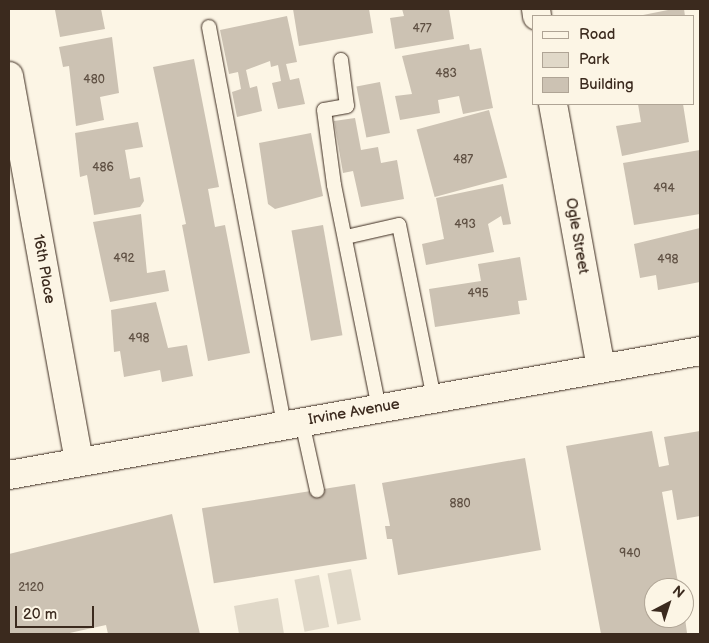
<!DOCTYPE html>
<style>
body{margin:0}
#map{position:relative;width:709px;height:643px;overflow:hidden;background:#fcf5e5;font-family:"Balsamiq Sans",sans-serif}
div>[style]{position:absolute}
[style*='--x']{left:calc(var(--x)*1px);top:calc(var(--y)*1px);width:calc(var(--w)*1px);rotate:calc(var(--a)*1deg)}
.green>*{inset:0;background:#e0d8c8;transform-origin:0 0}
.building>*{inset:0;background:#ccc2b3;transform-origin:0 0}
.roads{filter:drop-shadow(0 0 1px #3b2a1e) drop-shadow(0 0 1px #3b2a1e)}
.service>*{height:14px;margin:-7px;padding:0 7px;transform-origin:7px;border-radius:7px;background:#fcf5e5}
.minor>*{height:28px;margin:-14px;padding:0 14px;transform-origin:14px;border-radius:14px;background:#fcf5e5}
.secondary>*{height:28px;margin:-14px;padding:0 14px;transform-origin:14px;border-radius:14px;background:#fcf5e5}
span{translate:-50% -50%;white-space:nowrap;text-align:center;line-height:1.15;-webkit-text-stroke:4px #fcf5e5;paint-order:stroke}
.number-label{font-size:12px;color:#5f5043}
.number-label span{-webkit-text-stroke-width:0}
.street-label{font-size:15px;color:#3b2a1e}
.frame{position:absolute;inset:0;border:10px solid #3b2a1e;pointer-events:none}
.legend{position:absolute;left:532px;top:15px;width:162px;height:90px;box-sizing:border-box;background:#fcf5e5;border:1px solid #afa495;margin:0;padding:6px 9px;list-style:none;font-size:15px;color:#3b2a1e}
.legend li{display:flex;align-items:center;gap:10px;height:25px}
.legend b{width:25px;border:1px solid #afa495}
.north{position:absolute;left:644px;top:578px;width:50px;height:50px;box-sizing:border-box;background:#fcf5e5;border:1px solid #afa495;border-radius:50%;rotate:40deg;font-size:14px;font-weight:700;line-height:20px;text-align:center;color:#3b2a1e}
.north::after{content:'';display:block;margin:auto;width:18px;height:22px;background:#3b2a1e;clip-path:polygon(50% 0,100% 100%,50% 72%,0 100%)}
.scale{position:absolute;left:15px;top:606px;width:79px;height:22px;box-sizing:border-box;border:2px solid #3b2a1e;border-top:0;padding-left:6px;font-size:15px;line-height:18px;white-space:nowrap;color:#3b2a1e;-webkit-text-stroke:4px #fcf5e5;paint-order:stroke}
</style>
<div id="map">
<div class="green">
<i style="left:351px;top:569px;width:52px;height:24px;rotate:79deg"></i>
<i style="left:319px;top:575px;width:53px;height:25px;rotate:79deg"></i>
<i style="clip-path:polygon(278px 598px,284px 634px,239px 634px,234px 606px)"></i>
</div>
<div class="building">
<i style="clip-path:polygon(101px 9px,105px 29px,60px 37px,55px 10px)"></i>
<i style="clip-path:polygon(293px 9px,369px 9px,373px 33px,299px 46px)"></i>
<i style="clip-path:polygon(402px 9px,449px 9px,454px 39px,395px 49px,390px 18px,404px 16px)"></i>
<i style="clip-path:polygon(673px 9px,684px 9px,685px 16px,638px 16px)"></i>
<i style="clip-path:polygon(287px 16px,297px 62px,286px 64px,290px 80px,299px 78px,305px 104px,278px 109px,272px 83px,281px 81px,278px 65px,271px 67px,270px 61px,246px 70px,250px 88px,257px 86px,262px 111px,237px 117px,232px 92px,241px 89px,238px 72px,229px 74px,220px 30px)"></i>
<i style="clip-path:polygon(112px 37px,119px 93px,100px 97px,104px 120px,76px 126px,69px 66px,63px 67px,59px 47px)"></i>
<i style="clip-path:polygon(469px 44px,470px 50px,481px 48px,493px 108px,463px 114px,459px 96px,438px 100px,440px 113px,400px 120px,395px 96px,412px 94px,402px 56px)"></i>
<i style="clip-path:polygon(194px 59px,219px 187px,208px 189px,215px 227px,225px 225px,250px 353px,208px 361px,182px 225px,186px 224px,153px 67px)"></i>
<i style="left:380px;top:82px;width:52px;height:24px;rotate:79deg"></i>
<i style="clip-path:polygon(638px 104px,683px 104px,689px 142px,622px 156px,616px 126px,641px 122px)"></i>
<i style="left:489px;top:110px;width:70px;height:75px;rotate:75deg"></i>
<i style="clip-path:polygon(355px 118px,361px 150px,378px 147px,381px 163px,397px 160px,404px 199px,361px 207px,353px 171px,343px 173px,334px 121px)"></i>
<i style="clip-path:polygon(138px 122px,143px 147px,125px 150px,130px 179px,140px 177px,144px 201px,140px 207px,94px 215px,87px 175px,80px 177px,75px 133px)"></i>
<i style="clip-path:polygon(311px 133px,323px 196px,275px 209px,268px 204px,259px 143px)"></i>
<i style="clip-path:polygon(700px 150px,700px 214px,634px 225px,623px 163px)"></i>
<i style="clip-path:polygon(503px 184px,511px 224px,503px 225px,501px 216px,488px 224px,494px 252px,426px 265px,422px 244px,444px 239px,436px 198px)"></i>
<i style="clip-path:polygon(141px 214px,147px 273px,165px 270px,169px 291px,110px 302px,93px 222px)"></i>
<i style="left:323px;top:225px;width:112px;height:32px;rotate:80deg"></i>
<i style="clip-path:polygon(700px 228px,700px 282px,658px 290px,656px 275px,640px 278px,634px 244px)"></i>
<i style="clip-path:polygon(520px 257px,527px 300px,518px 301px,520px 314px,435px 327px,429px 289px,481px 281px,478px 264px)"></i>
<i style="clip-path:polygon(156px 302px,168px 348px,187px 345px,193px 376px,162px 382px,160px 370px,124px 377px,120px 351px,114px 352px,111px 310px)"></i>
<i style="clip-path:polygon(652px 431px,659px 467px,669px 465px,664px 437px,700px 431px,700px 516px,677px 520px,672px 490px,662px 492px,679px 588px,654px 588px,654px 618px,685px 618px,687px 633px,601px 634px,566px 446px)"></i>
<i style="clip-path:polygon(525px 458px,541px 550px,398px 575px,392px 539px,387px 539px,385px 526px,390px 526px,382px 483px)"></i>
<i style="left:355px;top:484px;width:76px;height:155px;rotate:81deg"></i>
<i style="clip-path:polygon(172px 514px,200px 634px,108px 634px,106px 625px,65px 634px,9px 634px,9px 554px)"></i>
</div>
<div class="roads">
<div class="service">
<i style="--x:209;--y:27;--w:405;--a:79.3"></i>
<i style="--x:341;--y:60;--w:46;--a:82.6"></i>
<i style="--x:347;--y:106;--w:23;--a:170"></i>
<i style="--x:324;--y:110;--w:76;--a:82.4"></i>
<i style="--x:334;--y:185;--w:227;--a:78.6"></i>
<i style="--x:346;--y:237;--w:54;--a:-12.8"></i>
<i style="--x:399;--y:225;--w:177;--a:78.6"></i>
<i style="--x:302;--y:422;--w:70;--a:77.6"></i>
</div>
<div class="minor">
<i style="--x:536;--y:9;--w:7;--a:82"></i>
<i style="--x:9;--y:76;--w:392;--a:79.7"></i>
<i style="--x:553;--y:104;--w:268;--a:79.7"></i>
</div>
<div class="secondary">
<i style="--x:9;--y:475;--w:702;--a:-10.17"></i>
</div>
</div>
<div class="number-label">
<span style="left:422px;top:29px">477</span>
<span style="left:446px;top:74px">483</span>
<span style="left:94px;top:80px">480</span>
<span style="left:463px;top:160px">487</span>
<span style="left:103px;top:168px">486</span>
<span style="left:664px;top:189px">494</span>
<span style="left:465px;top:225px">493</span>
<span style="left:124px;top:259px">492</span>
<span style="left:668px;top:260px">498</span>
<span style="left:478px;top:294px">495</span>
<span style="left:139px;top:339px">498</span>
<span style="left:460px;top:504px">880</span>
<span style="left:630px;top:554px">940</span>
<span style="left:31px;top:588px">2120</span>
</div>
<div class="street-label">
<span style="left:577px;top:236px;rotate:80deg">Ogle Street</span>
<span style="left:44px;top:269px;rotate:80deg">16th Place</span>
<span style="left:354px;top:412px;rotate:-10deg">Irvine Avenue</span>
</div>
<div class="frame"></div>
<ul class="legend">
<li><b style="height:6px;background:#fcf5e5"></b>Road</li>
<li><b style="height:14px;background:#e0d8c8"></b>Park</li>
<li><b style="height:14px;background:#ccc2b3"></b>Building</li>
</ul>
<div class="north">N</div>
<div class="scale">20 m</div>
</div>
